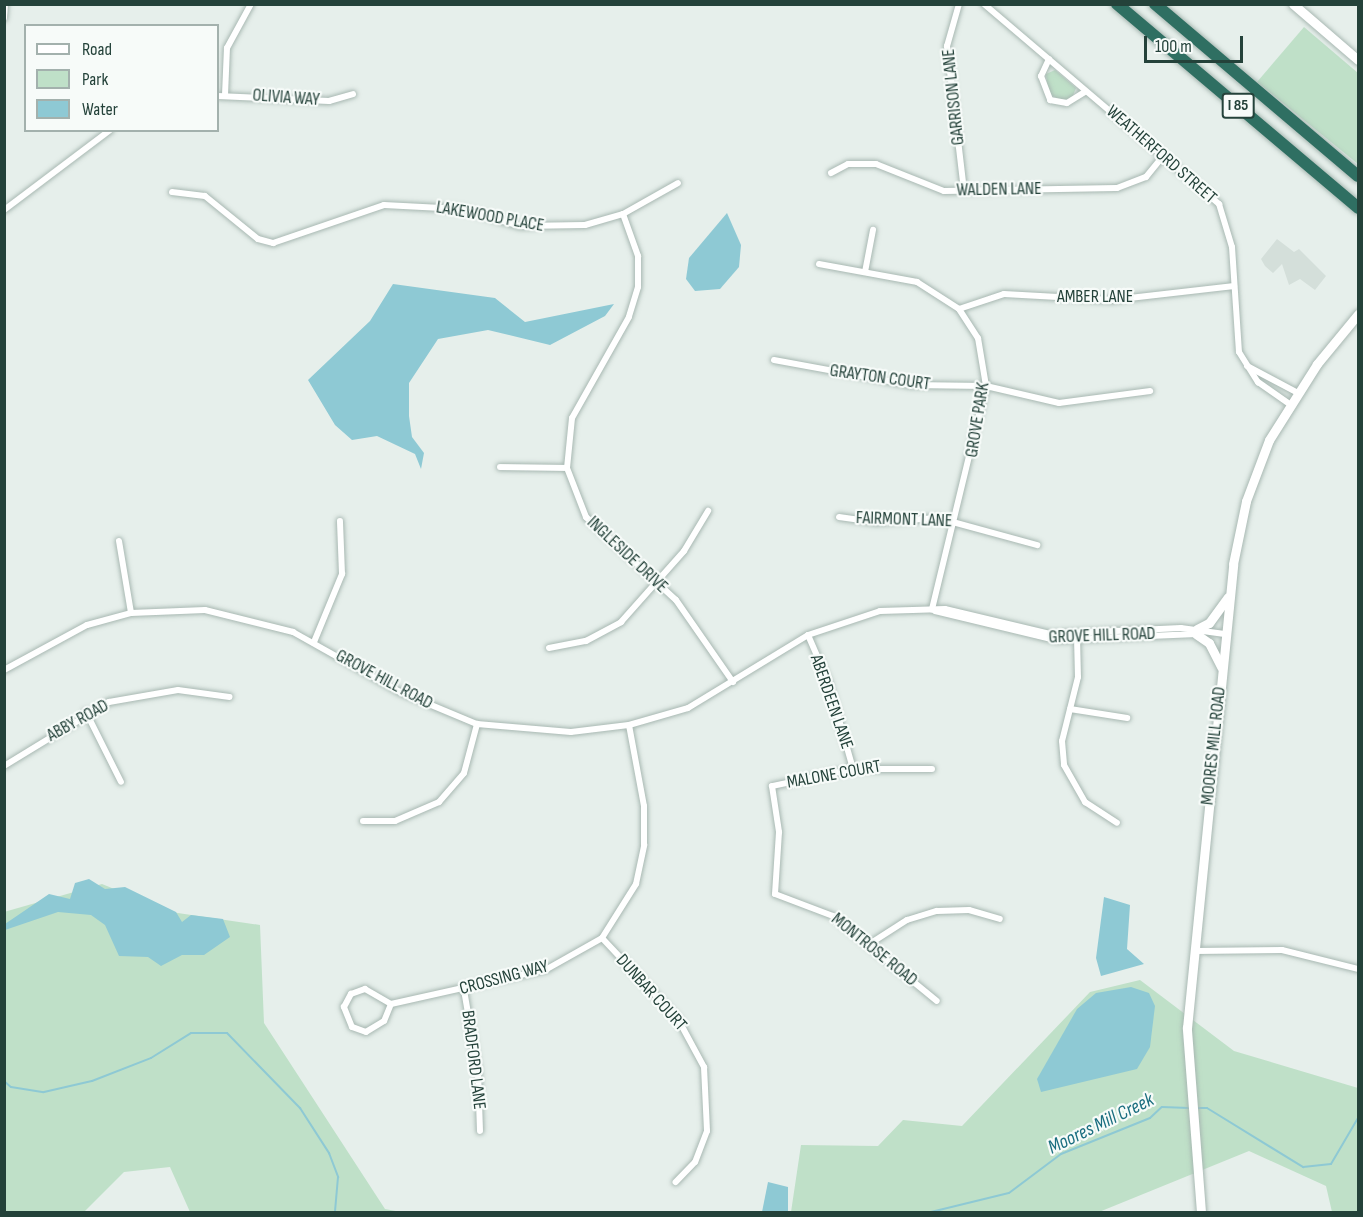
<!DOCTYPE html>
<style>
body{margin:0}
#map{position:relative;width:1363px;height:1217px;overflow:hidden;background:#e6efeb;font-family:"Sofia Sans Condensed",sans-serif}
div>[style]{position:absolute}
[style*='--x']{left:calc(var(--x)*1px);top:calc(var(--y)*1px);width:calc(var(--w)*1px);rotate:calc(var(--a)*1deg)}
.built>*{inset:0;background:#d4dfda}
.green>*{inset:0;background:#bfe0c8}
.water>*{inset:0;background:#8ec9d4}
.stream>*{height:2px;margin:-1px;padding:0 1px;transform-origin:1px;border-radius:1px;background:#8ec9d4}
.roads{filter:drop-shadow(0 0 2px #a8b8b2) drop-shadow(0 0 2px #a8b8b2)}
.street>*{height:6px;margin:-3px;padding:0 3px;transform-origin:3px;border-radius:3px;background:#fff}
.secondary>*{height:9px;margin:-4.5px;padding:0 4.5px;transform-origin:4.5px;border-radius:4.5px;background:#fff}
.highway>*{height:12px;margin:-6px;padding:0 6px;transform-origin:6px;border-radius:6px;background:#2f6f62}
span{translate:-50% -50%;white-space:nowrap;text-align:center;line-height:1.15;-webkit-text-stroke:4.5px #f7fbf9;paint-order:stroke}
.shield-label span{padding:2px 4px;background:#f7fbf9;border:2px solid;border-radius:4px;-webkit-text-stroke-width:0}
.shield-label{font-size:16px;color:#24423a;font-weight:700}
.street-label{font-size:18px;color:#24423a}
.water-label{font-size:20px;color:#1c6f80;font-style:italic}
.frame{position:absolute;inset:0;border:6px solid #24423a;pointer-events:none}
.legend{position:absolute;left:24px;top:24px;width:195px;height:108px;box-sizing:border-box;background:#f7fbf9;border:2px solid #a3b1ad;margin:0;padding:8px 10px;list-style:none;font-size:18px;color:#24423a}
.legend li{display:flex;align-items:center;gap:12px;height:30px}
.legend b{width:30px;border:2px solid #a3b1ad}
.scale{position:absolute;left:1144px;top:36px;width:99px;height:27px;box-sizing:border-box;border:3px solid #24423a;border-top:0;padding-left:8px;font-size:18px;line-height:21px;white-space:nowrap;color:#24423a;-webkit-text-stroke:4px #f7fbf9;paint-order:stroke}
</style>
<div id="map">
<div class="built">
<i style="clip-path:polygon(1277px 239px,1294px 252px,1299px 249px,1326px 276px,1315px 290px,1300px 279px,1289px 285px,1282px 264px,1273px 273px,1265px 266px,1261px 259px)"></i>
</div>
<div class="green">
<i style="clip-path:polygon(1304px 27px,1358px 73px,1358px 164px,1257px 82px)"></i>
<i style="clip-path:polygon(1055px 70px,1076px 88px,1072px 98px,1060px 100px,1048px 93px,1046px 74px)"></i>
<i style="clip-path:polygon(102px 884px,171px 912px,260px 925px,264px 1023px,385px 1209px,401px 1212px,190px 1212px,170px 1167px,124px 1172px,84px 1212px,5px 1212px,4px 912px)"></i>
<i style="clip-path:polygon(1140px 980px,1234px 1051px,1358px 1088px,1358px 1212px,1332px 1212px,1326px 1186px,1249px 1151px,1099px 1212px,791px 1212px,801px 1145px,878px 1146px,903px 1120px,962px 1126px,1090px 992px)"></i>
</div>
<div class="water">
<i style="clip-path:polygon(727px 213px,741px 245px,739px 267px,720px 289px,695px 291px,686px 279px,689px 258px)"></i>
<i style="clip-path:polygon(393px 284px,495px 298px,525px 322px,614px 304px,605px 316px,550px 345px,488px 330px,438px 339px,409px 383px,409px 416px,412px 437px,424px 453px,421px 469px,415px 454px,377px 436px,352px 440px,335px 425px,308px 380px,370px 321px)"></i>
<i style="clip-path:polygon(89px 879px,105px 889px,125px 887px,176px 912px,182px 922px,191px 915px,223px 919px,230px 937px,204px 955px,182px 955px,161px 966px,148px 957px,119px 956px,105px 925px,91px 915px,58px 912px,5px 930px,5px 924px,49px 894px,70px 899px,75px 883px)"></i>
<i style="clip-path:polygon(1104px 897px,1130px 905px,1127px 949px,1144px 964px,1101px 976px,1096px 958px)"></i>
<i style="clip-path:polygon(1131px 987px,1149px 993px,1155px 1006px,1150px 1047px,1137px 1069px,1041px 1092px,1037px 1079px,1077px 1009px,1096px 993px)"></i>
<i style="clip-path:polygon(768px 1182px,788px 1187px,788px 1212px,762px 1212px)"></i>
</div>
<div class="stream">
<i style="--x:4;--y:1081;--w:9;--a:41"></i>
<i style="--x:11;--y:1087;--w:33;--a:9"></i>
<i style="--x:44;--y:1092;--w:49;--a:-12.9"></i>
<i style="--x:92;--y:1081;--w:63;--a:-21.3"></i>
<i style="--x:151;--y:1058;--w:47;--a:-32"></i>
<i style="--x:191;--y:1033;--w:36;--a:0"></i>
<i style="--x:227;--y:1033;--w:105;--a:45.8"></i>
<i style="--x:300;--y:1108;--w:54;--a:57.2"></i>
<i style="--x:329;--y:1153;--w:26;--a:69"></i>
<i style="--x:338;--y:1177;--w:35;--a:95"></i>
<i style="--x:1195;--y:1108;--w:12;--a:0"></i>
<i style="--x:1207;--y:1108;--w:113;--a:31.6"></i>
<i style="--x:1303;--y:1167;--w:28;--a:-6"></i>
<i style="--x:1331;--y:1164;--w:53;--a:-59.6"></i>
<i style="--x:931;--y:1212;--w:80;--a:-13.7"></i>
<i style="--x:1009;--y:1193;--w:65;--a:-36.9"></i>
<i style="--x:1061;--y:1154;--w:96;--a:-22"></i>
<i style="--x:1150;--y:1118;--w:16;--a:-43"></i>
<i style="--x:1162;--y:1107;--w:27;--a:2"></i>
</div>
<div class="roads">
<div class="street">
<i style="--x:959;--y:4;--w:44;--a:105.9"></i>
<i style="--x:947;--y:46;--w:146;--a:83.3"></i>
<i style="--x:984;--y:4;--w:309;--a:40.4"></i>
<i style="--x:1219;--y:204;--w:45;--a:73.2"></i>
<i style="--x:1232;--y:247;--w:105;--a:86.2"></i>
<i style="--x:1239;--y:352;--w:36;--a:58"></i>
<i style="--x:1258;--y:382;--w:38;--a:35"></i>
<i style="--x:4;--y:18;--w:14;--a:-86"></i>
<i style="--x:1049;--y:59;--w:19;--a:115"></i>
<i style="--x:1041;--y:76;--w:26;--a:69"></i>
<i style="--x:1050;--y:100;--w:17;--a:10"></i>
<i style="--x:1067;--y:103;--w:22;--a:-32"></i>
<i style="--x:225;--y:95;--w:47;--a:-87.6"></i>
<i style="--x:227;--y:48;--w:50;--a:-61.4"></i>
<i style="--x:218;--y:96;--w:111;--a:2.6"></i>
<i style="--x:329;--y:101;--w:25;--a:-16"></i>
<i style="--x:831;--y:173;--w:19;--a:-28"></i>
<i style="--x:848;--y:164;--w:28;--a:0"></i>
<i style="--x:876;--y:164;--w:73;--a:21.7"></i>
<i style="--x:944;--y:191;--w:173;--a:-1"></i>
<i style="--x:1117;--y:188;--w:31;--a:-21"></i>
<i style="--x:1146;--y:177;--w:27;--a:-51"></i>
<i style="--x:172;--y:192;--w:33;--a:7"></i>
<i style="--x:205;--y:196;--w:68;--a:39.1"></i>
<i style="--x:258;--y:239;--w:16;--a:15"></i>
<i style="--x:273;--y:243;--w:117;--a:-18.9"></i>
<i style="--x:384;--y:205;--w:77;--a:3"></i>
<i style="--x:461;--y:209;--w:61;--a:16.1"></i>
<i style="--x:520;--y:226;--w:65;--a:-0.9"></i>
<i style="--x:585;--y:225;--w:40;--a:-16"></i>
<i style="--x:623;--y:214;--w:63;--a:-29.4"></i>
<i style="--x:4;--y:210;--w:133;--a:-37"></i>
<i style="--x:623;--y:214;--w:45;--a:70.3"></i>
<i style="--x:638;--y:256;--w:31;--a:90"></i>
<i style="--x:638;--y:287;--w:31;--a:107"></i>
<i style="--x:629;--y:317;--w:116;--a:119.4"></i>
<i style="--x:572;--y:418;--w:50;--a:95.7"></i>
<i style="--x:567;--y:468;--w:53;--a:68.8"></i>
<i style="--x:586;--y:517;--w:122;--a:42.7"></i>
<i style="--x:676;--y:600;--w:100;--a:55.2"></i>
<i style="--x:819;--y:264;--w:100;--a:10.4"></i>
<i style="--x:917;--y:282;--w:50;--a:32.7"></i>
<i style="--x:959;--y:309;--w:35;--a:57"></i>
<i style="--x:978;--y:338;--w:49;--a:80.5"></i>
<i style="--x:986;--y:386;--w:230;--a:103.6"></i>
<i style="--x:865;--y:272;--w:43;--a:-79.2"></i>
<i style="--x:959;--y:309;--w:47;--a:-18.4"></i>
<i style="--x:1004;--y:294;--w:108;--a:3.2"></i>
<i style="--x:1112;--y:300;--w:123;--a:-6.5"></i>
<i style="--x:774;--y:360;--w:138;--a:10.4"></i>
<i style="--x:910;--y:385;--w:76;--a:0.8"></i>
<i style="--x:986;--y:386;--w:75;--a:13.1"></i>
<i style="--x:1059;--y:403;--w:92;--a:-7.5"></i>
<i style="--x:1247;--y:366;--w:58;--a:27.9"></i>
<i style="--x:500;--y:467;--w:67;--a:0.9"></i>
<i style="--x:839;--y:517;--w:37;--a:8"></i>
<i style="--x:876;--y:522;--w:62;--a:-3.7"></i>
<i style="--x:938;--y:518;--w:103;--a:15.3"></i>
<i style="--x:119;--y:541;--w:73;--a:80.5"></i>
<i style="--x:935;--y:611;--w:123;--a:13.6"></i>
<i style="--x:1055;--y:640;--w:142;--a:-2.4"></i>
<i style="--x:808;--y:635;--w:50;--a:66.5"></i>
<i style="--x:828;--y:681;--w:91;--a:74.1"></i>
<i style="--x:1077;--y:637;--w:40;--a:88.6"></i>
<i style="--x:1078;--y:677;--w:66;--a:104"></i>
<i style="--x:1062;--y:741;--w:24;--a:85"></i>
<i style="--x:1064;--y:765;--w:43;--a:60.4"></i>
<i style="--x:1085;--y:802;--w:38;--a:33"></i>
<i style="--x:314;--y:642;--w:74;--a:-67.6"></i>
<i style="--x:342;--y:574;--w:53;--a:-92.2"></i>
<i style="--x:549;--y:648;--w:38;--a:-11"></i>
<i style="--x:586;--y:641;--w:40;--a:-28"></i>
<i style="--x:621;--y:622;--w:95;--a:-48.4"></i>
<i style="--x:684;--y:551;--w:47;--a:-59"></i>
<i style="--x:4;--y:670;--w:94;--a:-28.5"></i>
<i style="--x:87;--y:625;--w:46;--a:-15.3"></i>
<i style="--x:131;--y:613;--w:74;--a:-2.3"></i>
<i style="--x:205;--y:610;--w:91;--a:14"></i>
<i style="--x:293;--y:632;--w:123;--a:29.3"></i>
<i style="--x:400;--y:692;--w:83;--a:22.6"></i>
<i style="--x:477;--y:724;--w:94;--a:4.9"></i>
<i style="--x:571;--y:732;--w:58;--a:-6.9"></i>
<i style="--x:629;--y:725;--w:61;--a:-16.1"></i>
<i style="--x:688;--y:708;--w:140;--a:-31.3"></i>
<i style="--x:808;--y:635;--w:76;--a:-18.4"></i>
<i style="--x:880;--y:611;--w:65;--a:-1.8"></i>
<i style="--x:945;--y:609;--w:109;--a:13.3"></i>
<i style="--x:1051;--y:634;--w:130;--a:-2.6"></i>
<i style="--x:1181;--y:628;--w:44;--a:7.8"></i>
<i style="--x:1070;--y:709;--w:58;--a:9"></i>
<i style="--x:86;--y:712;--w:78;--a:63.4"></i>
<i style="--x:4;--y:766;--w:123;--a:-31.4"></i>
<i style="--x:109;--y:702;--w:70;--a:-9.9"></i>
<i style="--x:178;--y:690;--w:52;--a:7.7"></i>
<i style="--x:932;--y:769;--w:79;--a:180"></i>
<i style="--x:853;--y:769;--w:83;--a:168.1"></i>
<i style="--x:772;--y:786;--w:47;--a:81.3"></i>
<i style="--x:779;--y:832;--w:62;--a:93.7"></i>
<i style="--x:775;--y:894;--w:62;--a:20.8"></i>
<i style="--x:833;--y:916;--w:134;--a:39.3"></i>
<i style="--x:363;--y:821;--w:32;--a:0"></i>
<i style="--x:395;--y:821;--w:48;--a:-23.4"></i>
<i style="--x:439;--y:802;--w:38;--a:-49"></i>
<i style="--x:464;--y:773;--w:51;--a:-75.1"></i>
<i style="--x:602;--y:938;--w:111;--a:46.8"></i>
<i style="--x:678;--y:1019;--w:55;--a:61.6"></i>
<i style="--x:704;--y:1067;--w:64;--a:87.3"></i>
<i style="--x:707;--y:1131;--w:33;--a:111"></i>
<i style="--x:695;--y:1162;--w:28;--a:134"></i>
<i style="--x:871;--y:943;--w:43;--a:-32.6"></i>
<i style="--x:907;--y:920;--w:31;--a:-17"></i>
<i style="--x:937;--y:911;--w:32;--a:-2"></i>
<i style="--x:969;--y:910;--w:32;--a:16"></i>
<i style="--x:1195;--y:951;--w:87;--a:-0.7"></i>
<i style="--x:1282;--y:950;--w:78;--a:14"></i>
<i style="--x:365;--y:989;--w:30;--a:30"></i>
<i style="--x:391;--y:1004;--w:18;--a:112"></i>
<i style="--x:384;--y:1021;--w:21;--a:149"></i>
<i style="--x:366;--y:1032;--w:15;--a:-160"></i>
<i style="--x:352;--y:1027;--w:22;--a:-112"></i>
<i style="--x:344;--y:1007;--w:15;--a:-62"></i>
<i style="--x:351;--y:994;--w:15;--a:-20"></i>
<i style="--x:464;--y:990;--w:82;--a:80.2"></i>
<i style="--x:478;--y:1071;--w:60;--a:88.1"></i>
<i style="--x:391;--y:1004;--w:160;--a:-12.6"></i>
<i style="--x:547;--y:969;--w:63;--a:-29.4"></i>
<i style="--x:602;--y:938;--w:64;--a:-57.8"></i>
<i style="--x:636;--y:884;--w:40;--a:-78"></i>
<i style="--x:644;--y:845;--w:39;--a:-90"></i>
<i style="--x:644;--y:806;--w:82;--a:-100.5"></i>
</div>
<div class="secondary">
<i style="--x:1293;--y:4;--w:86;--a:40.7"></i>
<i style="--x:1197;--y:629;--w:13;--a:-27"></i>
<i style="--x:1209;--y:623;--w:32;--a:-54"></i>
<i style="--x:1196;--y:634;--w:16;--a:35"></i>
<i style="--x:1209;--y:643;--w:27;--a:63"></i>
<i style="--x:1201;--y:1212;--w:185;--a:-94.4"></i>
<i style="--x:1187;--y:1028;--w:466;--a:-84.3"></i>
<i style="--x:1233;--y:564;--w:64;--a:-78.3"></i>
<i style="--x:1246;--y:501;--w:65;--a:-69.3"></i>
<i style="--x:1269;--y:440;--w:90;--a:-57.7"></i>
<i style="--x:1317;--y:364;--w:65;--a:-50.6"></i>
</div>
<div class="highway">
<i style="--x:1117;--y:4;--w:316;--a:40.2"></i>
<i style="--x:1155;--y:4;--w:266;--a:40.3"></i>
</div>
</div>
<div class="shield-label">
<span style="left:1238px;top:106px">I 85</span>
</div>
<div class="street-label">
<span style="left:954px;top:97px;rotate:-96deg">GARRISON LANE</span>
<span style="left:286px;top:98px;rotate:4deg">OLIVIA WAY</span>
<span style="left:1161px;top:155px;rotate:41deg">WEATHERFORD STREET</span>
<span style="left:999px;top:190px;rotate:-1deg">WALDEN LANE</span>
<span style="left:490px;top:217px;rotate:10deg">LAKEWOOD PLACE</span>
<span style="left:1095px;top:297px">AMBER LANE</span>
<span style="left:880px;top:378px;rotate:8deg">GRAYTON COURT</span>
<span style="left:978px;top:420px;rotate:-81deg">GROVE PARK</span>
<span style="left:904px;top:520px;rotate:2deg">FAIRMONT LANE</span>
<span style="left:627px;top:555px;rotate:43deg">INGLESIDE DRIVE</span>
<span style="left:1102px;top:636px;rotate:-2deg">GROVE HILL ROAD</span>
<span style="left:384px;top:680px;rotate:28deg">GROVE HILL ROAD</span>
<span style="left:831px;top:702px;rotate:71deg">ABERDEEN LANE</span>
<span style="left:78px;top:721px;rotate:-29deg">ABBY ROAD</span>
<span style="left:1214px;top:746px;rotate:-84deg">MOORES MILL ROAD</span>
<span style="left:834px;top:775px;rotate:-10deg">MALONE COURT</span>
<span style="left:874px;top:950px;rotate:39deg">MONTROSE ROAD</span>
<span style="left:504px;top:978px;rotate:-15deg">CROSSING WAY</span>
<span style="left:651px;top:993px;rotate:48deg">DUNBAR COURT</span>
<span style="left:473px;top:1060px;rotate:83deg">BRADFORD LANE</span>
</div>
<div class="water-label">
<span style="left:1101px;top:1124px;rotate:-26deg">Moores Mill Creek</span>
</div>
<div class="frame"></div>
<ul class="legend">
<li><b style="height:8px;background:#fff"></b>Road</li>
<li><b style="height:16px;background:#bfe0c8"></b>Park</li>
<li><b style="height:16px;background:#8ec9d4"></b>Water</li>
</ul>
<div class="scale">100 m</div>
</div>
